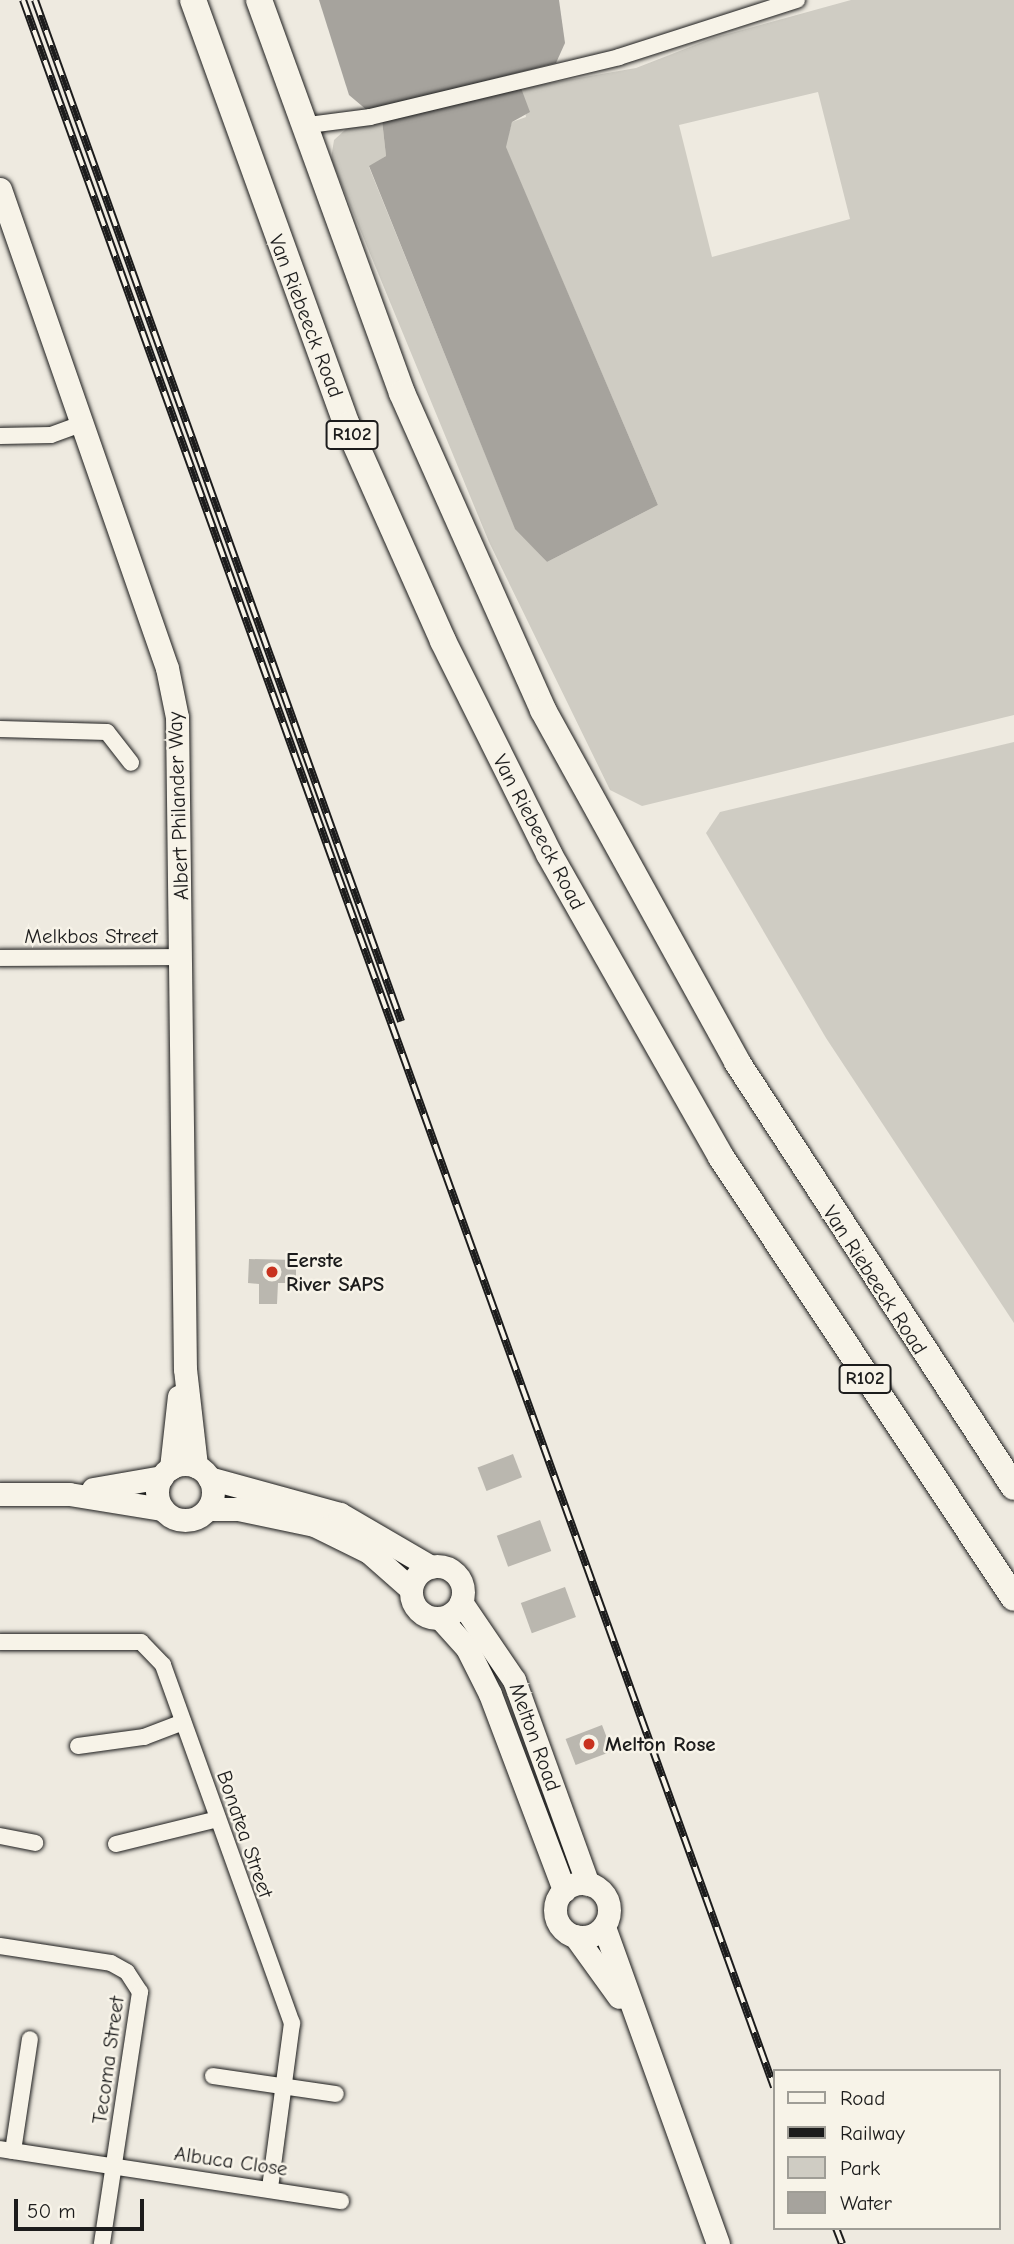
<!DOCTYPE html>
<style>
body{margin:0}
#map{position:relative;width:1014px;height:2244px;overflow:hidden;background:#eeeae0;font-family:"Comic Neue",sans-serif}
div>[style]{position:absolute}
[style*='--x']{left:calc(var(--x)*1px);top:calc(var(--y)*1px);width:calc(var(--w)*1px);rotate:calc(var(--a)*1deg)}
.green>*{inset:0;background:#cfccc3}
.water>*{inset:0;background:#a6a39d}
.building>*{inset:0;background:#bab7af;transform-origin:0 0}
.roads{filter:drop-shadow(0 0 2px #1c1c1c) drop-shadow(0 0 2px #1c1c1c)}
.street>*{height:16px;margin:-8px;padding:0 8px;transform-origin:8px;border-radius:8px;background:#f7f3e8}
.secondary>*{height:23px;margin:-11.5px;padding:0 11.5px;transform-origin:11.5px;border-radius:11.5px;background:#f7f3e8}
.secondary>.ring{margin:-11.5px;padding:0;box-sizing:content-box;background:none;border:23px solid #f7f3e8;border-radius:50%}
.primary>*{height:26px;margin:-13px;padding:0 13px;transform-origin:13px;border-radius:13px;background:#f7f3e8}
.rail>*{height:8px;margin-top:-4px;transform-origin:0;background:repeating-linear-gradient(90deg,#f7f3e8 0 16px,#1c1c1c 0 32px);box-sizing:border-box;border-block:2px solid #1c1c1c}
.dots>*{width:19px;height:19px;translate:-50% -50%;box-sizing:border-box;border:4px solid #f7f3e8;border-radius:50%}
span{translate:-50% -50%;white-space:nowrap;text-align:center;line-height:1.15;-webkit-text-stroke:5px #f7f3e8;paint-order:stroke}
.shield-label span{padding:2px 5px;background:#f7f3e8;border:2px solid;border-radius:5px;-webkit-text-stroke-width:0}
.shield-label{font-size:19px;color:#1c1c1c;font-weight:700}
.street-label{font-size:21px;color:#1c1c1c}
.poi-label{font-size:21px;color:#1c1c1c;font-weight:700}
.left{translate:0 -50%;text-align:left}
.legend{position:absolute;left:773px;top:2069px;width:228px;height:161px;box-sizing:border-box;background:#f7f3e8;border:2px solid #9f9d96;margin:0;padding:9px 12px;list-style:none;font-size:21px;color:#1c1c1c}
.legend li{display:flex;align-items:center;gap:14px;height:35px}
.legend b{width:35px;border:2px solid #9f9d96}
.scale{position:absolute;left:14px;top:2199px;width:130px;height:32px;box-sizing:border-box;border:4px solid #1c1c1c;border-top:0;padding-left:9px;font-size:21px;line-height:24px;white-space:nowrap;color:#1c1c1c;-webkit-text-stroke:5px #f7f3e8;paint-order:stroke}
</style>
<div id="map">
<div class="green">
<i style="clip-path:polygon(evenodd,851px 0,1014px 0,1014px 715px,642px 806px,610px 790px,489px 542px,331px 159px,334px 140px,346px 129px,382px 120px,386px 156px,369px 167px,515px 528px,547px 562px,658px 505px,505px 146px,512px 122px,526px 117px,521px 88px,636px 68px,713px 38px,851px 0,818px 92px,850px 219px,712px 257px,679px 125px,818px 92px)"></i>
<i style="clip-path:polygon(1014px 742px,1014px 1323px,826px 1038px,706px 833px,720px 812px)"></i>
</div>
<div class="water">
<i style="clip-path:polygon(319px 0,559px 0,565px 43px,556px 63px,368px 111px,349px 95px)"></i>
<i style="clip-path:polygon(521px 88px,530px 112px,512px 122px,506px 147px,658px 505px,547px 562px,515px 529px,369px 166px,386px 156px,382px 120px)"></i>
</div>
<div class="building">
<i style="clip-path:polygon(249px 1259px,296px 1260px,296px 1283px,278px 1283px,277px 1304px,259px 1304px,259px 1284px,248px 1283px)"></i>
<i style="left:513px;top:1454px;width:25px;height:38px;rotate:69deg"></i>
<i style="left:540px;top:1520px;width:33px;height:46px;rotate:70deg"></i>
<i style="left:565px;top:1587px;width:32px;height:47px;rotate:70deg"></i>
<i style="left:602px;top:1725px;width:28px;height:39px;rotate:69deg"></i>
</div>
<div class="roads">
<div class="street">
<i style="--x:301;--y:126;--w:70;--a:-7.4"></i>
<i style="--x:370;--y:117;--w:256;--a:-13.5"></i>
<i style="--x:619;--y:57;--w:187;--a:-17.8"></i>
<i style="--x:0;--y:436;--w:51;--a:-1.1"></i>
<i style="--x:51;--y:435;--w:32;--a:-20"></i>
<i style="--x:0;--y:729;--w:107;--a:1.6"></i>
<i style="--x:107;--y:732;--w:39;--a:52"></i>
<i style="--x:0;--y:958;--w:183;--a:-0.3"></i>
<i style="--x:0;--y:1642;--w:141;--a:0"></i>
<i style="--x:141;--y:1642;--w:32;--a:46"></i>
<i style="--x:163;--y:1665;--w:381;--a:70.2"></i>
<i style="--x:292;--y:2023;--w:165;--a:97.6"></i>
<i style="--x:78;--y:1746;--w:67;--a:-7.8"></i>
<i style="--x:144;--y:1737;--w:42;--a:-21"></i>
<i style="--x:0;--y:1836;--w:36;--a:11"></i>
<i style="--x:116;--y:1844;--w:105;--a:-13.8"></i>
<i style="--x:0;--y:1946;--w:112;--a:8.7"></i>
<i style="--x:111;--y:1963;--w:18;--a:29"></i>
<i style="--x:127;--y:1972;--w:24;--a:57"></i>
<i style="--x:140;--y:1992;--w:255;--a:98.6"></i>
<i style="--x:213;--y:2076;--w:124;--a:8.3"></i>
<i style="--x:0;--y:2149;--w:345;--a:8.7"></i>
<i style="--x:13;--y:2151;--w:113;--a:-81.4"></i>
</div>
<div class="secondary">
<i style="--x:0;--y:189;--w:507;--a:70.78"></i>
<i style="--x:167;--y:668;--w:50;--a:78.5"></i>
<i style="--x:177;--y:717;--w:652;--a:89.3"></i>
<i style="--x:185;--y:1369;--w:98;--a:83.5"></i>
<i class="ring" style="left:157px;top:1464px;width:33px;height:33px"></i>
<i style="--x:171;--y:1468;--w:72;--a:-83.7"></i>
<i style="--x:209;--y:1478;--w:136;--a:15.4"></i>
<i style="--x:340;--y:1514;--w:105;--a:30.2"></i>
<i style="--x:93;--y:1489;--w:70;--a:-9.9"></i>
<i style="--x:0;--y:1494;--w:69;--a:0"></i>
<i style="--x:69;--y:1494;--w:95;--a:9.1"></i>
<i style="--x:208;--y:1509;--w:30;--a:0"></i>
<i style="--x:238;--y:1509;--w:78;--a:11.9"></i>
<i style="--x:314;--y:1525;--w:61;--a:26.1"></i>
<i style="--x:369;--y:1552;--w:56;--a:41.4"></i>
<i class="ring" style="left:411px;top:1566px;width:29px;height:29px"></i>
<i style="--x:461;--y:1602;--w:94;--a:55.8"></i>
<i style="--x:514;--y:1680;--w:217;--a:70.1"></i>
<i style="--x:440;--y:1618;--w:40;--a:48"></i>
<i style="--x:467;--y:1648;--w:51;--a:63.4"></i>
<i style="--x:490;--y:1694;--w:210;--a:69.3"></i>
<i class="ring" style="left:555px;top:1883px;width:31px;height:31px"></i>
<i style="--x:604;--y:1927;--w:337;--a:70.2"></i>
<i style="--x:575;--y:1936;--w:75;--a:54.2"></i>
</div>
<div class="primary">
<i style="--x:193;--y:0;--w:452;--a:70.1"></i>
<i style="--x:347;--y:425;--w:236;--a:66"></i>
<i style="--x:443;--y:641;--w:238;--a:63.5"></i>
<i style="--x:549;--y:854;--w:348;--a:60.4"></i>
<i style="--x:721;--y:1157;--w:529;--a:56.4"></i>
<i style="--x:259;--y:0;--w:418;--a:70"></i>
<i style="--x:402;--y:393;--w:347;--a:66"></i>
<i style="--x:543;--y:710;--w:402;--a:61.1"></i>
<i style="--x:737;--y:1062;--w:507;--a:56.91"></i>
</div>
</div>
<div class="rail">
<i style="--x:23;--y:0;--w:2218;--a:70.21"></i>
<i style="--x:35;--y:0;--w:1085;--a:70.28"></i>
<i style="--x:836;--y:2228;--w:17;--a:69"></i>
</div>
<div class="dots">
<i style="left:272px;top:1272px;background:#c8321e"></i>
<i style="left:589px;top:1744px;background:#c8321e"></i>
</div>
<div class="shield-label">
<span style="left:352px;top:435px">R102</span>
<span style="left:865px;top:1379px">R102</span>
</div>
<div class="street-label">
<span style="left:306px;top:316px;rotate:69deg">Van Riebeeck Road</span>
<span style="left:178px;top:806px;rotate:-92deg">Albert Philander Way</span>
<span style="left:539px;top:832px;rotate:62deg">Van Riebeeck Road</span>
<span style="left:91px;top:936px">Melkbos Street</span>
<span style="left:875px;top:1280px;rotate:57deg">Van Riebeeck Road</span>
<span style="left:535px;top:1737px;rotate:70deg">Melton Road</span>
<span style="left:245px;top:1834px;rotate:71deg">Bonatea Street</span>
<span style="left:108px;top:2060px;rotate:-82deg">Tecoma Street</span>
<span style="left:231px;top:2161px;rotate:8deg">Albuca Close</span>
</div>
<div class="poi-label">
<span class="left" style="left:286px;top:1272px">Eerste<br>River SAPS</span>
<span class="left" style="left:605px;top:1744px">Melton Rose</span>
</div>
<ul class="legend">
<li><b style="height:9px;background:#f7f3e8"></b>Road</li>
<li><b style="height:9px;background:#1c1c1c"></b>Railway</li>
<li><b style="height:19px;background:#cfccc3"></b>Park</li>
<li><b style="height:19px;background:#a6a39d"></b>Water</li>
</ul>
<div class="scale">50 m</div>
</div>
